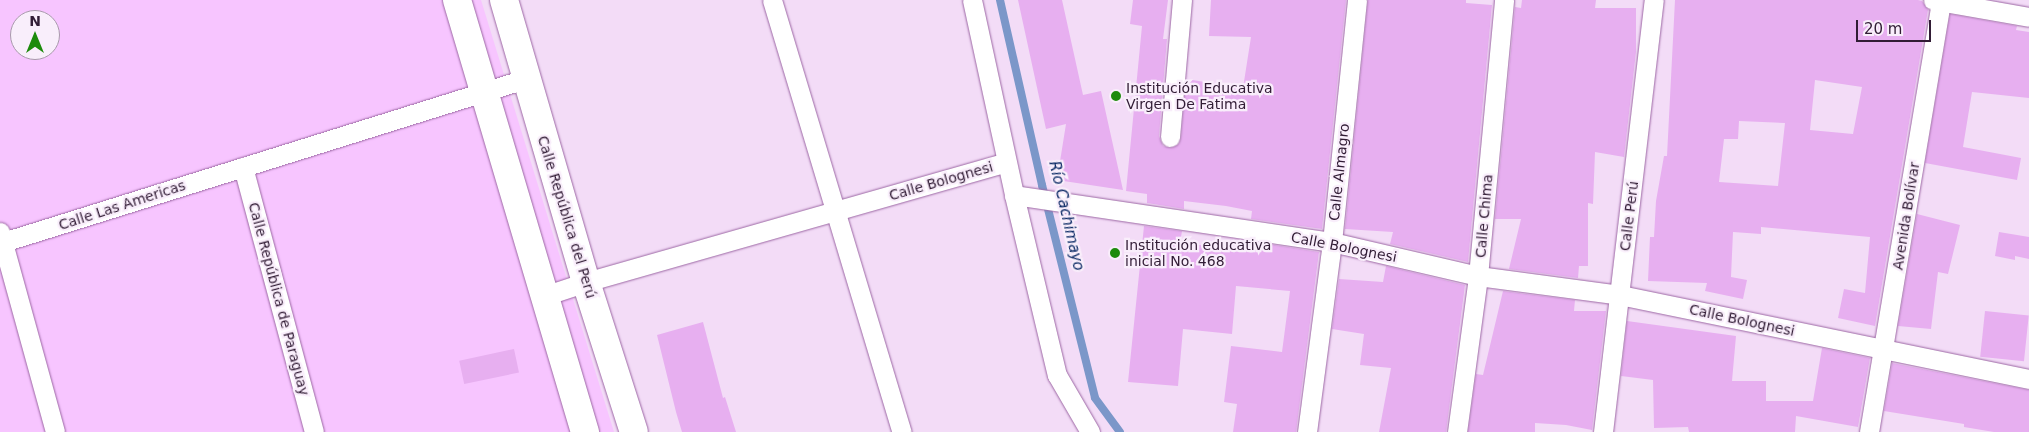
<!DOCTYPE html>
<meta charset="utf-8">
<style>
body{margin:0}
#map{position:relative;width:2029px;height:432px;overflow:hidden;background:#f3dcf7;font-family:"DejaVu Sans",sans-serif}
div>[style]{position:absolute}
[style*='--x']{left:calc(var(--x)*1px);top:calc(var(--y)*1px);width:calc(var(--w)*1px);rotate:calc(var(--a)*1deg)}
.built>*{inset:0;background:#f7c5ff}
.stream>*{height:8px;margin:-4px;padding:0 4px;transform-origin:4px;border-radius:4px;background:#7b97c9}
.building>*{inset:0;background:#e7aff0;transform-origin:0 0}
.roads{filter:drop-shadow(0 0 1px #9c67a4) drop-shadow(0 0 1px #9c67a4)}
.street>*{height:19px;margin:-9.5px;padding:0 9.5px;transform-origin:9.5px;border-radius:9.5px;background:#fff}
.primary>*{height:28px;margin:-14px;padding:0 14px;transform-origin:14px;border-radius:14px;background:#fff}
.dots>*{width:14px;height:14px;translate:-50% -50%;box-sizing:border-box;border:2px solid #f9eefb;border-radius:50%}
span{translate:-50% -50%;white-space:nowrap;text-align:center;line-height:1.15;-webkit-text-stroke:4.5px #f9eefb;paint-order:stroke}
.poi-label{font-size:14px;color:#311c35}
.left{translate:0 -50%;text-align:left}
.street-label{font-size:14px;color:#311c35}
.water-label{font-size:15px;color:#0a2964;font-style:italic}
.north{position:absolute;left:10px;top:10px;width:50px;height:50px;box-sizing:border-box;background:#f9eefb;border:1px solid #a99aac;border-radius:50%;rotate:0deg;font-size:14px;font-weight:700;line-height:20px;text-align:center;color:#311c35}
.north::after{content:'';display:block;margin:auto;width:18px;height:22px;background:#1d8b0c;clip-path:polygon(50% 0,100% 100%,50% 72%,0 100%)}
.scale{position:absolute;left:1856px;top:20px;width:75px;height:22px;box-sizing:border-box;border:2px solid #311c35;border-top:0;padding-left:6px;font-size:15px;line-height:18px;white-space:nowrap;color:#311c35;-webkit-text-stroke:4px #f9eefb;paint-order:stroke}
</style>
<div id="map">
<div class="built">
<i style="clip-path:polygon(evenodd,0 0,481px 0,614px 432px,0 432px,0 0,20px 20px,50px 20px,50px 50px,20px 50px,20px 20px)"></i>
</div>
<div class="stream">
<i style="--x:1000;--y:0;--w:190;--a:77.2"></i>
<i style="--x:1042;--y:185;--w:219;--a:76"></i>
<i style="--x:1095;--y:398;--w:42;--a:53.7"></i>
</div>
<div class="building">
<i style="clip-path:polygon(1018px 0,1062px 0,1083px 95px,1101px 91px,1123px 190px,1057px 180px,1066px 124px,1046px 129px)"></i>
<i style="clip-path:polygon(1133px 0,1168px 0,1163px 39px,1167px 39px,1159px 136px,1163px 146px,1170px 148px,1179px 144px,1181px 138px,1186px 79px,1243px 88px,1251px 37px,1209px 36px,1211px 0,1346px 0,1322px 229px,1251px 219px,1252px 211px,1226px 206px,1184px 201px,1184px 209px,1147px 203px,1147px 194px,1126px 191px,1142px 26px,1130px 24px)"></i>
<i style="clip-path:polygon(1368px 0,1466px 0,1466px 3px,1492px 5px,1468px 262px,1390px 244px,1393px 232px,1345px 229px)"></i>
<i style="clip-path:polygon(1522px 0,1596px 0,1595px 8px,1636px 8px,1636px 52px,1624px 157px,1595px 152px,1593px 204px,1588px 203px,1588px 266px,1579px 266px,1578px 278px,1509px 269px,1521px 219px,1495px 219px,1515px 7px,1521px 8px)"></i>
<i style="clip-path:polygon(evenodd,1675px 0,1918px 0,1922px 1px,1928px 10px,1875px 326px,1838px 318px,1844px 289px,1865px 293px,1870px 237px,1761px 227px,1761px 234px,1733px 232px,1731px 277px,1747px 280px,1743px 299px,1705px 291px,1707px 283px,1648px 281px,1650px 237px,1654px 237px,1656px 201px,1664px 156px,1667px 156px,1675px 0,1815px 80px,1862px 87px,1853px 134px,1810px 130px,1815px 80px,1675px 0,1739px 121px,1785px 123px,1778px 186px,1719px 182px,1724px 139px,1738px 139px,1739px 121px)"></i>
<i style="clip-path:polygon(1950px 14px,2017px 26px,2016px 30px,2029px 32px,2029px 98px,1972px 92px,1963px 147px,2021px 158px,2017px 180px,1925px 163px)"></i>
<i style="clip-path:polygon(1917px 214px,1960px 225px,1948px 274px,1938px 272px,1931px 329px,1898px 326px)"></i>
<i style="clip-path:polygon(1144px 226px,1182px 231px,1180px 243px,1249px 250px,1249px 241px,1319px 252px,1296px 432px,1233px 432px,1237px 404px,1224px 402px,1231px 346px,1282px 352px,1290px 291px,1236px 286px,1232px 334px,1183px 329px,1178px 386px,1128px 382px)"></i>
<i style="clip-path:polygon(1999px 232px,2029px 237px,2029px 259px,2015px 256px,2015px 260px,1995px 256px)"></i>
<i style="clip-path:polygon(1386px 266px,1465px 285px,1446px 432px,1379px 432px,1391px 368px,1360px 365px,1364px 334px,1332px 329px,1339px 279px,1383px 282px)"></i>
<i style="clip-path:polygon(1503px 291px,1575px 300px,1574px 311px,1606px 311px,1592px 430px,1566px 425px,1535px 423px,1535px 432px,1468px 432px,1476px 374px,1483px 375px)"></i>
<i style="left:1985px;top:311px;width:44px;height:46px;rotate:6deg"></i>
<i style="clip-path:polygon(1627px 321px,1736px 336px,1732px 381px,1766px 381px,1766px 401px,1813px 401px,1822px 348px,1870px 358px,1858px 427px,1796px 416px,1795px 432px,1689px 432px,1688px 427px,1654px 428px,1653px 380px,1621px 376px)"></i>
<i style="clip-path:polygon(703px 322px,723px 398px,725px 397px,736px 432px,682px 432px,676px 412px,657px 335px)"></i>
<i style="left:514px;top:349px;width:24px;height:56px;rotate:78deg"></i>
<i style="clip-path:polygon(1892px 363px,2029px 390px,2029px 432px,1994px 432px,1964px 427px,1964px 424px,1884px 411px)"></i>
</div>
<div class="roads">
<div class="street">
<i style="--x:772;--y:0;--w:451;--a:73.3"></i>
<i style="--x:972;--y:0;--w:199;--a:77.8"></i>
<i style="--x:1014;--y:195;--w:321;--a:8.4"></i>
<i style="--x:1332;--y:242;--w:150;--a:13.1"></i>
<i style="--x:1478;--y:276;--w:143;--a:7.6"></i>
<i style="--x:1620;--y:295;--w:418;--a:11.6"></i>
<i style="--x:1933;--y:0;--w:97;--a:10"></i>
<i style="--x:1170;--y:137;--w:138;--a:-85"></i>
<i style="--x:243;--y:167;--w:274;--a:75"></i>
<i style="--x:1014;--y:195;--w:185;--a:76.6"></i>
<i style="--x:1057;--y:375;--w:66;--a:59.9"></i>
<i style="--x:0;--y:232;--w:207;--a:74.6"></i>
<i style="--x:0;--y:243;--w:550;--a:-17.35"></i>
<i style="--x:544;--y:296;--w:44;--a:-18.4"></i>
<i style="--x:586;--y:282;--w:437;--a:-15.9"></i>
<i style="--x:1307;--y:432;--w:192;--a:-82.5"></i>
<i style="--x:1332;--y:242;--w:243;--a:-84.1"></i>
<i style="--x:1457;--y:432;--w:157;--a:-82.3"></i>
<i style="--x:1478;--y:276;--w:277;--a:-84.6"></i>
<i style="--x:1603;--y:432;--w:435;--a:-83.3"></i>
<i style="--x:1869;--y:432;--w:438;--a:-80.5"></i>
</div>
<div class="primary">
<i style="--x:457;--y:0;--w:451;--a:73.5"></i>
<i style="--x:504;--y:0;--w:294;--a:73.8"></i>
<i style="--x:586;--y:282;--w:157;--a:72.3"></i>
</div>
</div>
<div class="dots">
<i style="left:1116px;top:96px;background:#1d8b0c"></i>
<i style="left:1115px;top:253px;background:#1d8b0c"></i>
</div>
<div class="poi-label">
<span class="left" style="left:1126px;top:96px">Institución Educativa<br>Virgen De Fatima</span>
<span class="left" style="left:1125px;top:253px">Institución educativa<br>inicial No. 468</span>
</div>
<div class="street-label">
<span style="left:1339px;top:172px;rotate:-84deg">Calle Almagro</span>
<span style="left:941px;top:181px;rotate:-16deg">Calle Bolognesi</span>
<span style="left:122px;top:205px;rotate:-18deg">Calle Las Americas</span>
<span style="left:1484px;top:216px;rotate:-85deg">Calle Chima</span>
<span style="left:1629px;top:216px;rotate:-83deg">Calle Perú</span>
<span style="left:1906px;top:216px;rotate:-81deg">Avenida Bolívar</span>
<span style="left:567px;top:217px;rotate:73deg">Calle República del Perú</span>
<span style="left:1344px;top:247px;rotate:11deg">Calle Bolognesi</span>
<span style="left:279px;top:299px;rotate:75deg">Calle República de Paraguay</span>
<span style="left:1742px;top:320px;rotate:12deg">Calle Bolognesi</span>
</div>
<div class="water-label">
<span style="left:1066px;top:216px;rotate:77deg">Río Cachimayo</span>
</div>
<div class="north">N</div>
<div class="scale">20 m</div>
</div>
